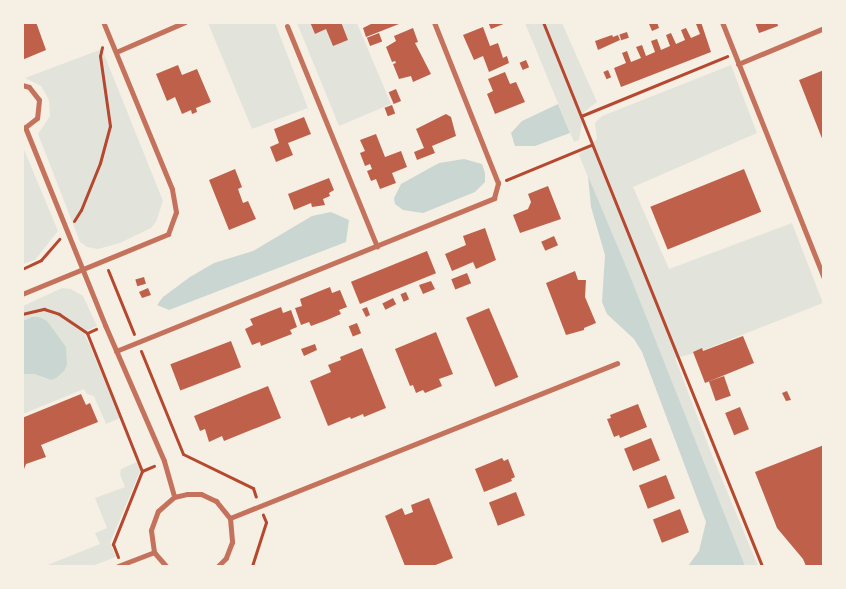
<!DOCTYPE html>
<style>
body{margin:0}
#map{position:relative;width:846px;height:589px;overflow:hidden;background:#f6efe4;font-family:"Fira Sans",sans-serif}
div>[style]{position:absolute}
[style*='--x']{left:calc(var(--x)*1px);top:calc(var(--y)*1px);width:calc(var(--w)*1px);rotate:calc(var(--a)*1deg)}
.green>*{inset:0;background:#e2e4dc}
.water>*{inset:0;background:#c9d6d2}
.building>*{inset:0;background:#bf614a;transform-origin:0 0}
.path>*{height:3px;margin:-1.5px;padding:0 1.5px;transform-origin:1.5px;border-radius:1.5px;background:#b5482f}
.minor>*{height:5px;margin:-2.5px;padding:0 2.5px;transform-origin:2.5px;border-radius:2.5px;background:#c5725c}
span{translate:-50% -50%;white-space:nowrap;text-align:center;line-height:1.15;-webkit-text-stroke:5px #f6efe4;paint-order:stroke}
.frame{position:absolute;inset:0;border:24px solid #f6efe4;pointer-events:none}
</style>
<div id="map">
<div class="green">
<i style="clip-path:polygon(208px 23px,275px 23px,308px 108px,252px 129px)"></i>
<i style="clip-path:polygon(297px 23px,357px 23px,391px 104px,339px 126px)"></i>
<i style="clip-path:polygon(525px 23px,562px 23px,597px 102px,584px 112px,579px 140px,574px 142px)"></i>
<i style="clip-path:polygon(102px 49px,163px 201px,156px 222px,151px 228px,120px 243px,98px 249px,87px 247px,80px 242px,38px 134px,50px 116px,49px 100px,41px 86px,25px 78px)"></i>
<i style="clip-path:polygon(731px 65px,757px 133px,633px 187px,669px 269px,792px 223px,823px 303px,696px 353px,675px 358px,712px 455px,758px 566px,745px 566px,579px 155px,597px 139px,595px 123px,602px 116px)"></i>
<i style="clip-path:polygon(23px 147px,58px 231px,35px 260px,23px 264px)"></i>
<i style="clip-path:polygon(62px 288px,71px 289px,83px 296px,97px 326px,84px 332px,120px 418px,106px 424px,94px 396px,87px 394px,84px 389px,23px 414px,23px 374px,34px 374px,47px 379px,39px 317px,23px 321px,23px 306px)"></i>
<i style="clip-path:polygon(137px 462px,141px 469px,110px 543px,116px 557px,92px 566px,45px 566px,100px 544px,95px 533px,107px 528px,95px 498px,125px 487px,120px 474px,121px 469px)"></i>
</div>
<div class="water">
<i style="clip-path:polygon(558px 104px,570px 133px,535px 146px,515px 146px,511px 133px,522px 121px)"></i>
<i style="clip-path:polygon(464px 159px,482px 164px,485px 173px,485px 182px,475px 192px,423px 213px,403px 210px,395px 204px,394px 198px,401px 184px,439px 163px)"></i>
<i style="clip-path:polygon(588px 176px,630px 276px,745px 566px,688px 566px,699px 551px,706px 522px,642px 352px,634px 339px,607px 314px,602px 302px,605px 255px,591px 207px)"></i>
<i style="clip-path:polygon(331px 212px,349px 220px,346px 242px,169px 310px,157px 305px,163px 297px,190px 277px,214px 263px,253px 251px,312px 216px)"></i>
<i style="clip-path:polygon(32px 317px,39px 317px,47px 321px,66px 347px,67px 365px,64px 371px,56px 378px,51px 380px,34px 374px,23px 374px,23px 321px)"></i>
</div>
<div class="building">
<i style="clip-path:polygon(22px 22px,36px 22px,46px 50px,22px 60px)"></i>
<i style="clip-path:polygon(310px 22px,341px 22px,348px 40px,333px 46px,326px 29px,315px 34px)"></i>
<i style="clip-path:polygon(375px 22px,398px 22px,399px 24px,366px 37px,363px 28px)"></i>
<i style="clip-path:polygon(488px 22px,506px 22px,506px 23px,491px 29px)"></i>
<i style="clip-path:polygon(657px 22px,659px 28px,652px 31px,649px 24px)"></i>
<i style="clip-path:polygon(701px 22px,711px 52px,621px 87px,614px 68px,626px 63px,622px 53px,627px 51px,631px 62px,641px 58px,636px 47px,642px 45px,646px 56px,655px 52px,651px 41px,657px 39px,661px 50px,670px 46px,666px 35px,671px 33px,676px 44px,685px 40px,681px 30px,686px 28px,691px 38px,700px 34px,696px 24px)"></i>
<i style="clip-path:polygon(755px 22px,777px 22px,778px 26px,759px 33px)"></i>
<i style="clip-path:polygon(483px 27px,490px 46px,498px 43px,503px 58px,507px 56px,509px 63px,489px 72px,483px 56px,474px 60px,463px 35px)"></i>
<i style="clip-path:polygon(413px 28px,418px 42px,415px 43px,431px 74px,413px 82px,411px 76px,399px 79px,393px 64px,396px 63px,395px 61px,392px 62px,386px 47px,396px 41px,394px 36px)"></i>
<i style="left:627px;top:32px;width:6px;height:8px;rotate:72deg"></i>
<i style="left:379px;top:33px;width:9px;height:13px;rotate:69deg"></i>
<i style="clip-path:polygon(612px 35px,613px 37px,618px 35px,620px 40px,598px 50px,595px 41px)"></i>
<i style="left:526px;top:60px;width:8px;height:7px;rotate:67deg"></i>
<i style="clip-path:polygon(178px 65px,182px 75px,197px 69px,211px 102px,196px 108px,197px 112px,192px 114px,191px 110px,182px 114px,175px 97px,167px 101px,156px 74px)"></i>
<i style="left:608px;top:70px;width:8px;height:5px;rotate:67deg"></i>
<i style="clip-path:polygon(824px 70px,824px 141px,823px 141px,799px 80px)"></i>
<i style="clip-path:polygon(505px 72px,510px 84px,516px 82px,525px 102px,495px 114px,487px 94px,493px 91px,488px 79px)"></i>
<i style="left:396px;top:89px;width:13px;height:8px;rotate:67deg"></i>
<i style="left:392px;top:105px;width:9px;height:8px;rotate:69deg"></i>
<i style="clip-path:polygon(446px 114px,451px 117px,456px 136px,432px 146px,435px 153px,417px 160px,414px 152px,424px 148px,416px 129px)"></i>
<i style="clip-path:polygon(304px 117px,311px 134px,288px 143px,293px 155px,276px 162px,270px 147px,279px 143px,274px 129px)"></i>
<i style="clip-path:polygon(376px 134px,385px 157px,401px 151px,407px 167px,392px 173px,396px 183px,380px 189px,376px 179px,371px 181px,367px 171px,372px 169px,370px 164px,365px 166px,360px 153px,365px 151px,360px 140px)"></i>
<i style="clip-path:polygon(235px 169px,242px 187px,238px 189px,243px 203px,248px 201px,256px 219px,229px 230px,209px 180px)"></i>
<i style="left:744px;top:169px;width:46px;height:101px;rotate:68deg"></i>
<i style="clip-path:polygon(329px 178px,334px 190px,329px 193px,330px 196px,323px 199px,325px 205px,312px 207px,311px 203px,294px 210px,288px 194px)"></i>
<i style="clip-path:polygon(548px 186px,561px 219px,520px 233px,513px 215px,528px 209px,531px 202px,528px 194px)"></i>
<i style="clip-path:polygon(485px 228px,496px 260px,476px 269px,473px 262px,452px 271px,445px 254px,466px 245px,463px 236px)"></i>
<i style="left:554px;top:236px;width:10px;height:14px;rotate:66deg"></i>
<i style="left:427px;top:251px;width:24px;height:82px;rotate:68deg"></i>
<i style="clip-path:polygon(575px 271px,578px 280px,586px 280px,585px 297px,596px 323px,584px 328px,584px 330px,566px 335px,546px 283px)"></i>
<i style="left:467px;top:273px;width:11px;height:17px;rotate:68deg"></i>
<i style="left:144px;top:277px;width:7px;height:9px;rotate:74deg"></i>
<i style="clip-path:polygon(431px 281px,435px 289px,423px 294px,419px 285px)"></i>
<i style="clip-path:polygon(330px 287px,332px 293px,340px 290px,347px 307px,339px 310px,341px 314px,327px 320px,311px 326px,309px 322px,301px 325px,295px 308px,302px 306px,300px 299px)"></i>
<i style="clip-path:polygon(148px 288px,151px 295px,142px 298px,139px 292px)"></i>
<i style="left:406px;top:292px;width:8px;height:6px;rotate:67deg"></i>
<i style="left:393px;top:298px;width:7px;height:12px;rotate:63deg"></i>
<i style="clip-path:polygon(281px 307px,283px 313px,291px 310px,297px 327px,290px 330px,292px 334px,261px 346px,260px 342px,252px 345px,245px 329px,253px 325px,250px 319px)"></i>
<i style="clip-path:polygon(367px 307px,370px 315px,366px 317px,362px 309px)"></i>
<i style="left:489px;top:308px;width:75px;height:25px;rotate:67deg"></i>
<i style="left:357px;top:323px;width:11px;height:9px;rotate:68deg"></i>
<i style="clip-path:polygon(436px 332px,453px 374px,439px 379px,442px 386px,425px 393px,423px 390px,416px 393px,413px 385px,410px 386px,395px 349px)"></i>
<i style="clip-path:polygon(743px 336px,754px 363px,705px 383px,693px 352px,702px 348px,703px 351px)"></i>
<i style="left:231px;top:341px;width:28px;height:65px;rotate:69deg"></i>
<i style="clip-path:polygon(315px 344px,317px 350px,304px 356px,301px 349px)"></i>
<i style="clip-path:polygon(362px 348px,386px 408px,364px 417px,363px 414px,351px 419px,350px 417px,328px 426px,310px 381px,331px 372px,328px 365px,341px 360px,340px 357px)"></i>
<i style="left:724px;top:376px;width:21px;height:16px;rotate:71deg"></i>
<i style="clip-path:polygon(268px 386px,281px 418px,224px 441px,222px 436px,209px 442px,205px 429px,200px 431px,194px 416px)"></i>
<i style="clip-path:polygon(787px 391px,791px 400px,786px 401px,782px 393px)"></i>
<i style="clip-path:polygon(81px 394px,86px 405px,90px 403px,98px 422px,41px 445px,46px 457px,26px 464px,22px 474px,22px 418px)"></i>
<i style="clip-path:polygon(638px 404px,647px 427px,620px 438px,619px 435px,614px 437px,607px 419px,611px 418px,610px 415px)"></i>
<i style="left:740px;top:407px;width:24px;height:16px;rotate:68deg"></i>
<i style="left:651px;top:438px;width:24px;height:29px;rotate:68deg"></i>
<i style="clip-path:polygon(824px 445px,824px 566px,806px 566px,803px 559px,777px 528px,755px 472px)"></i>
<i style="clip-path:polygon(502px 458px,504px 461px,508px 459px,515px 477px,511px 479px,512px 481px,484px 492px,475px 469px)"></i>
<i style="left:666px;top:475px;width:25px;height:29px;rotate:69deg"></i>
<i style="left:516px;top:492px;width:25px;height:29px;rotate:69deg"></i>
<i style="clip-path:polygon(429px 498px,453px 558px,433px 566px,405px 566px,385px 516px,402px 508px,405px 515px,413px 512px,411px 505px)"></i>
<i style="left:680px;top:509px;width:25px;height:29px;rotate:69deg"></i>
</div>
<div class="path">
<i style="--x:543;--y:22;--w:586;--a:68.07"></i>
<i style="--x:581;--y:116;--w:158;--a:-22.3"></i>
<i style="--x:506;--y:180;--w:92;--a:-22.4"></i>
<i style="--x:74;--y:221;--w:13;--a:-58"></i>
<i style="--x:81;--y:210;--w:51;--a:-68"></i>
<i style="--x:100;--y:163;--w:38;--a:-75"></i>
<i style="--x:110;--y:126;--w:71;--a:-98.1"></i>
<i style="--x:100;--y:56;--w:9;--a:-77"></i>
<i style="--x:22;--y:269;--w:21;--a:-25"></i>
<i style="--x:41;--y:260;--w:28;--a:-49"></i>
<i style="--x:108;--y:270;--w:69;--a:67.9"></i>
<i style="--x:22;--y:314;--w:23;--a:-13"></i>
<i style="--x:44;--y:309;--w:16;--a:18"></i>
<i style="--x:59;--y:314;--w:34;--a:34"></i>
<i style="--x:87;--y:333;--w:10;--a:-24"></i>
<i style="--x:87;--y:333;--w:149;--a:68.3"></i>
<i style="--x:142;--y:471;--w:79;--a:111.7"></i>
<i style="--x:113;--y:544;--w:14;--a:69"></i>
<i style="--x:141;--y:351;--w:111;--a:67.8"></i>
<i style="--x:183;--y:454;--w:78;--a:25.9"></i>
<i style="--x:253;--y:488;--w:9;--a:72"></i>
<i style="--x:142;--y:471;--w:13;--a:-23"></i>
<i style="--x:252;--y:566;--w:46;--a:-72.3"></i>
<i style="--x:266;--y:522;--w:8;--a:-113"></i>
</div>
<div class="minor">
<i style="--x:722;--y:22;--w:276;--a:68.3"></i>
<i style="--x:287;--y:26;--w:238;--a:67.8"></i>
<i style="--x:116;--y:52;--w:75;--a:-23.5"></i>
<i style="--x:738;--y:64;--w:93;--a:-22.7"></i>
<i style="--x:22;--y:85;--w:7;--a:16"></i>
<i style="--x:29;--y:87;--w:16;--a:52"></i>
<i style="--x:39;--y:100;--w:18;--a:96"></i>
<i style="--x:37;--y:118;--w:16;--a:142"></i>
<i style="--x:25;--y:127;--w:214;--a:68"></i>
<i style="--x:105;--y:325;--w:148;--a:66.5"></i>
<i style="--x:164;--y:461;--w:37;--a:74"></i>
<i style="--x:22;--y:294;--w:158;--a:-22.3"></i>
<i style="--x:168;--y:234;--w:23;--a:-70"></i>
<i style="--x:176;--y:212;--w:23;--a:-100"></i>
<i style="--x:172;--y:189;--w:181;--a:-112.4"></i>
<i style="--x:116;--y:351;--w:408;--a:-22"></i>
<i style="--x:494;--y:198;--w:16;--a:-75"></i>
<i style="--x:498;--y:183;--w:173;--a:-111.7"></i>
<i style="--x:230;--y:518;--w:417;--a:-21.8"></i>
<i style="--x:118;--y:566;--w:39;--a:-21"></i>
<i style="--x:166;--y:566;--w:18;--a:-131"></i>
<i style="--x:154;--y:552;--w:22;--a:-98"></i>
<i style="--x:151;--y:530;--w:20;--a:-70"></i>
<i style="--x:158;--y:511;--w:21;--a:-41"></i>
<i style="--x:174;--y:497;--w:13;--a:-13"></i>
<i style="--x:187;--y:494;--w:14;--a:0"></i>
<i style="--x:201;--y:494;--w:17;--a:25"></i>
<i style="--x:216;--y:501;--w:22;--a:51"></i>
<i style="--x:230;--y:518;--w:24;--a:85"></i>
<i style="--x:232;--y:542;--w:17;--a:111"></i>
<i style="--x:226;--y:558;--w:11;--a:135"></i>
</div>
<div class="frame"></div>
</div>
